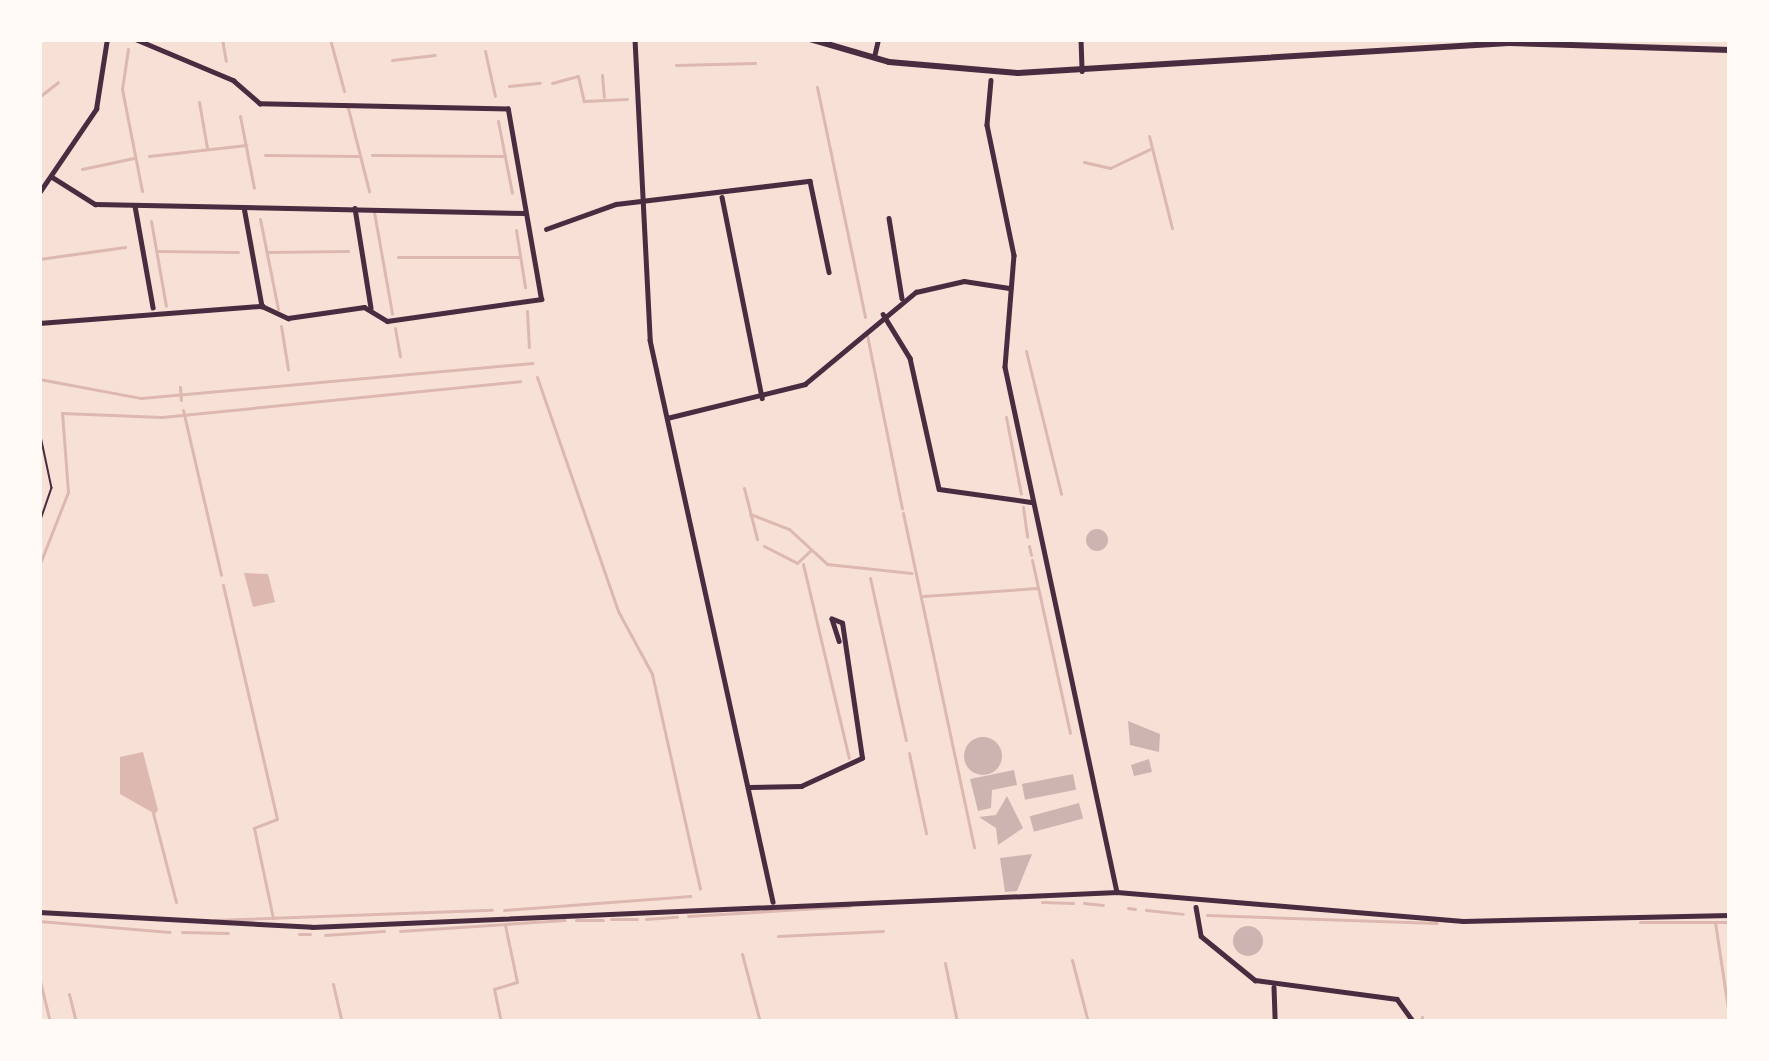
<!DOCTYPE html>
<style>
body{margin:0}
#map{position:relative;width:1769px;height:1061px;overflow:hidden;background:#f7e1d7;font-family:Signika,sans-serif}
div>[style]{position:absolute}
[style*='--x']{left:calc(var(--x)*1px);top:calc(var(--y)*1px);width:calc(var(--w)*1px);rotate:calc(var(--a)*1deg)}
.water>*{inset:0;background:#dcb8b0}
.stream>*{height:3px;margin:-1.5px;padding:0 1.5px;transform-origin:1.5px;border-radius:1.5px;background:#dcb8b0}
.building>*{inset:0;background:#ccb4b1;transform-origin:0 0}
.round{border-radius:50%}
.path>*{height:1.5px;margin:-0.75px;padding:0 0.75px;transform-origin:0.75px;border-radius:0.75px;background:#4a2c40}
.minor>*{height:4.5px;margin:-2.25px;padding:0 2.25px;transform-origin:2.25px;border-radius:2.25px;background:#4a2c40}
.tertiary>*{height:6px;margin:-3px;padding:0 3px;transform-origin:3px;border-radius:3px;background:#4a2c40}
span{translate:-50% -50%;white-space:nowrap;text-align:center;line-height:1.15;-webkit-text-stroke:12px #fffaf5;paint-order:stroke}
.frame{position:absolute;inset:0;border:42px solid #fffaf5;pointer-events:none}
</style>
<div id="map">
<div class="water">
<i style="clip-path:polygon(244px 573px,268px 574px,275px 602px,253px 607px)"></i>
<i style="clip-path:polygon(143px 752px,158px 810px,155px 814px,120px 794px,120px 757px)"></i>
</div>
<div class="stream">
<i style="--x:222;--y:39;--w:22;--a:80"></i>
<i style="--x:330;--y:39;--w:54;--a:74.9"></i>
<i style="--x:128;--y:49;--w:40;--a:98.5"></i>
<i style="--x:122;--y:89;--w:104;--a:78.9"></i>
<i style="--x:485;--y:51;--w:46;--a:77.5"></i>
<i style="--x:392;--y:60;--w:43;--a:-6.6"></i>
<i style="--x:676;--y:65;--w:79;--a:-1.5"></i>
<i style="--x:602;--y:75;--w:22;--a:85"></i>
<i style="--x:552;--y:83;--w:27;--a:-15"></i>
<i style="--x:578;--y:76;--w:26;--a:77"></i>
<i style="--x:584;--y:101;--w:43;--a:-2.7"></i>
<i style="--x:509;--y:86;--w:31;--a:-6"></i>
<i style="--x:817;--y:87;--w:235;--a:78.2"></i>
<i style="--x:39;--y:97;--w:24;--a:-38"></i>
<i style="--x:199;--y:102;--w:47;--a:80.1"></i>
<i style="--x:348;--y:108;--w:86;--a:75.8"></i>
<i style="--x:240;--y:116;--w:73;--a:79"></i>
<i style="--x:498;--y:121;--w:73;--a:79"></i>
<i style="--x:1149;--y:136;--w:95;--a:76"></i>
<i style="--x:265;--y:155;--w:95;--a:0.6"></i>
<i style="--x:372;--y:155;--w:133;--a:0.4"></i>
<i style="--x:149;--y:156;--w:98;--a:-6.5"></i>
<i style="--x:1084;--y:162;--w:27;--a:13"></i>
<i style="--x:1110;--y:168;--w:44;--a:-25.4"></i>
<i style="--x:82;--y:169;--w:53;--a:-11.9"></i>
<i style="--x:374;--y:212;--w:103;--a:79.9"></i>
<i style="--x:260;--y:219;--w:92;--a:78.7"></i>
<i style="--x:151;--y:221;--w:86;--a:80"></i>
<i style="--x:516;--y:230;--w:58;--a:81"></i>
<i style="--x:157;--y:251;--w:81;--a:0.7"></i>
<i style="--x:267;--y:252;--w:81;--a:-0.7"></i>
<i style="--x:398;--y:257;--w:122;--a:0"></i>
<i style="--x:39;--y:259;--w:87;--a:-7.9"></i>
<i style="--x:527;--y:311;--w:36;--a:87"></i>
<i style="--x:281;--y:326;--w:44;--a:80.8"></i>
<i style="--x:395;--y:328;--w:29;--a:80"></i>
<i style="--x:867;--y:335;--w:177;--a:78.6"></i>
<i style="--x:1026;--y:351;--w:147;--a:76.2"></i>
<i style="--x:537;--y:377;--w:248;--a:70.9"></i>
<i style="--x:618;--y:611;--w:72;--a:61.6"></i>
<i style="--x:652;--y:674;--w:220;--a:77.4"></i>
<i style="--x:39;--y:379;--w:104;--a:10.6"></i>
<i style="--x:141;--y:398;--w:393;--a:-5.1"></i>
<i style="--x:180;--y:387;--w:13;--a:86"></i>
<i style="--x:183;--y:410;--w:169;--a:77"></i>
<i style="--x:1006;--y:417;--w:78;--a:79"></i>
<i style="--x:744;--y:488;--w:53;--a:75.7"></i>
<i style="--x:1023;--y:507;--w:30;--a:82"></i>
<i style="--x:903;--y:513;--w:342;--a:78"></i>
<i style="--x:750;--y:514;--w:42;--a:21"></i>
<i style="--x:789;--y:529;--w:52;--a:42.6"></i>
<i style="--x:827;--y:564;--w:85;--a:6"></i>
<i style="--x:764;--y:546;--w:37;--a:27"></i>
<i style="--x:797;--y:563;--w:18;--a:-43"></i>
<i style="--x:1029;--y:546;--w:9;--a:77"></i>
<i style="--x:1032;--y:560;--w:177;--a:77.6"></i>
<i style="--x:803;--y:564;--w:199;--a:76.7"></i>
<i style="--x:39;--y:566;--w:79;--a:-68.6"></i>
<i style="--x:68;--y:492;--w:79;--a:-94.3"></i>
<i style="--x:62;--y:413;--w:100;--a:2.3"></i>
<i style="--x:162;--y:417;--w:360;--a:-5.7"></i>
<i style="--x:870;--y:578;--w:166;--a:77.5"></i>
<i style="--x:223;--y:585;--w:240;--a:77"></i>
<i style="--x:277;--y:819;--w:25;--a:159"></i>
<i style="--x:254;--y:828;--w:92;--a:78.1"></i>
<i style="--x:923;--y:596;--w:114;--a:-4"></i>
<i style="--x:909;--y:753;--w:82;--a:78"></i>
<i style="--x:153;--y:813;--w:92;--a:75.5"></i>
<i style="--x:1042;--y:902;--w:31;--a:2"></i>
<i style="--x:1084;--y:903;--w:19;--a:6"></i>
<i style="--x:1128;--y:908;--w:7;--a:8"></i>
<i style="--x:504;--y:910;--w:187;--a:-4.3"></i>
<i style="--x:1146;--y:910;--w:37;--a:6"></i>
<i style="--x:1207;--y:915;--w:230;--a:2"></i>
<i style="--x:688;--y:916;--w:162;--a:-3.5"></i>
<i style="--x:611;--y:919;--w:26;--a:0"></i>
<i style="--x:646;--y:919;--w:31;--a:-4"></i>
<i style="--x:215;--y:920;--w:277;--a:-2.1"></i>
<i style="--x:576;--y:920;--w:27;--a:0"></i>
<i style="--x:39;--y:921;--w:131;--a:4.8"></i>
<i style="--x:1640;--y:922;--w:90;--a:0"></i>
<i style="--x:1715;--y:922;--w:101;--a:81.5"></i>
<i style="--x:400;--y:931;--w:165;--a:-3.8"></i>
<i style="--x:182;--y:932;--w:46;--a:1.2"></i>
<i style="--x:299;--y:934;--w:11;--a:0"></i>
<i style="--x:325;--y:935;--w:59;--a:-3.9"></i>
<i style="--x:778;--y:936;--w:105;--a:-2.7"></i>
<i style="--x:742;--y:954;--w:70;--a:75.2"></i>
<i style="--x:1072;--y:960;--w:64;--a:75.5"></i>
<i style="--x:945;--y:963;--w:60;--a:78.5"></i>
<i style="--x:40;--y:981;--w:42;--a:76.3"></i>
<i style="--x:333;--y:984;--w:39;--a:77"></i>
<i style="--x:69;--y:994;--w:29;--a:76"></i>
<i style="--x:1422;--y:1017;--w:5;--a:79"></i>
<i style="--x:501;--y:1022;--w:34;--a:-102"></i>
<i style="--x:494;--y:989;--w:24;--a:-17"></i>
<i style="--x:517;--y:982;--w:58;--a:-101.9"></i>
</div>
<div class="building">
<i class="round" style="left:1086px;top:529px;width:22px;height:22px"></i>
<i style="clip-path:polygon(1128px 721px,1160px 734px,1159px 752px,1130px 745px)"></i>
<i class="round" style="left:964px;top:737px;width:38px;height:38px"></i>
<i style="clip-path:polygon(1149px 759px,1152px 772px,1134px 776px,1131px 765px)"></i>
<i style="clip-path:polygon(1014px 770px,1017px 785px,992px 790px,991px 808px,978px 811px,970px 779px)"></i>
<i style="left:1073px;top:774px;width:16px;height:52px;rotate:79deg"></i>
<i style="clip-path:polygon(1007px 796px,1023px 828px,998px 845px,996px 828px,979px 817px,996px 815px)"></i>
<i style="left:1079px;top:803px;width:16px;height:51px;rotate:75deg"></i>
<i style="clip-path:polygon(1032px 854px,1017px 891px,1005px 892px,1000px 858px)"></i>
<i class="round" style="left:1233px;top:926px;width:30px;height:30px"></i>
</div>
<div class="path">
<i style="--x:39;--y:427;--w:62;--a:78"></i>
<i style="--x:52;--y:488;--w:39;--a:109"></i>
</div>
<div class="minor">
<i style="--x:635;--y:39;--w:301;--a:87.1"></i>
<i style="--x:650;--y:340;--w:575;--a:77.65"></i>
<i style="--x:1081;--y:39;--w:32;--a:88"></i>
<i style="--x:874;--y:57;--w:18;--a:-77"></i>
<i style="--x:991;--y:80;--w:45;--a:95.1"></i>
<i style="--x:987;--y:125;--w:133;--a:78.3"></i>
<i style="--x:1014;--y:255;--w:112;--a:94.6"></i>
<i style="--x:1005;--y:367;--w:537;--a:77.96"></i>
<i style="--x:52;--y:177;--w:51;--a:32.1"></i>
<i style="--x:95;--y:204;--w:430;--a:1.2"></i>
<i style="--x:39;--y:193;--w:102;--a:-55.8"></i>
<i style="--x:96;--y:109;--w:71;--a:-81.1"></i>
<i style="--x:722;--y:197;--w:205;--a:78.7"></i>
<i style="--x:135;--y:206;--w:103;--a:79.9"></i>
<i style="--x:244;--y:207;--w:101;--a:79.7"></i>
<i style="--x:355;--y:208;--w:101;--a:80.9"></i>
<i style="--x:889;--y:218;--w:81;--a:80.8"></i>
<i style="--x:546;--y:229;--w:74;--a:-19.7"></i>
<i style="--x:616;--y:204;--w:195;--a:-6.8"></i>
<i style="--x:810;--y:181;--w:93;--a:78.2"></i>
<i style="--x:883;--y:314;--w:52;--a:58.5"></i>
<i style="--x:910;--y:358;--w:134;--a:77.5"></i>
<i style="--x:939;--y:489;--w:94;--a:8"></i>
<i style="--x:39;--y:323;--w:224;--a:-4.4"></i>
<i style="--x:262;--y:306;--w:29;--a:25"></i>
<i style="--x:288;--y:318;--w:77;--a:-8.2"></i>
<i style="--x:364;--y:307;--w:27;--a:31"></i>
<i style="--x:387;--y:321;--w:156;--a:-8.1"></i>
<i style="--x:541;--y:299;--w:193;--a:-99.9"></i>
<i style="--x:508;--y:109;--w:248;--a:-178.8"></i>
<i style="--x:260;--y:104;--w:35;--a:-139"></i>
<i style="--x:234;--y:81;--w:108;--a:-157.2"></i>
<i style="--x:667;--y:418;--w:142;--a:-13.8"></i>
<i style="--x:805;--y:384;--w:144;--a:-39.7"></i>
<i style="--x:916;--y:292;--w:49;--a:-12.9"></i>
<i style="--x:964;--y:281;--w:47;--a:8.7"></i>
<i style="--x:749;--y:787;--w:52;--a:-1.1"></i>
<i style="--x:801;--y:786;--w:67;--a:-24.7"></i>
<i style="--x:862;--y:758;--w:136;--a:-98.4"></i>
<i style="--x:842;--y:623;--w:11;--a:-158"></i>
<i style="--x:832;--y:619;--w:23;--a:72"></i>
<i style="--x:1196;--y:907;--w:29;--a:80"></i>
<i style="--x:1201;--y:936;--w:70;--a:39.2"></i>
<i style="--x:1255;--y:980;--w:143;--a:7.6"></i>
<i style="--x:1397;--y:999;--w:29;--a:54"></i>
<i style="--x:39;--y:912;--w:273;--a:3.1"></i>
<i style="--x:312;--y:927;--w:806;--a:-2.49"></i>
<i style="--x:1117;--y:892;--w:347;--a:4.8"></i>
<i style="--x:1463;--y:921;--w:267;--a:-1.3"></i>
<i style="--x:1274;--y:987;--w:35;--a:88"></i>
</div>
<div class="tertiary">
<i style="--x:810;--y:39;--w:82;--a:16.2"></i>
<i style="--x:889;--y:62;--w:129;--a:4.9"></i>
<i style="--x:1018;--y:73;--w:492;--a:-3.5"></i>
<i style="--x:1509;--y:43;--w:221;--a:1.8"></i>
</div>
<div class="frame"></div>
</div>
